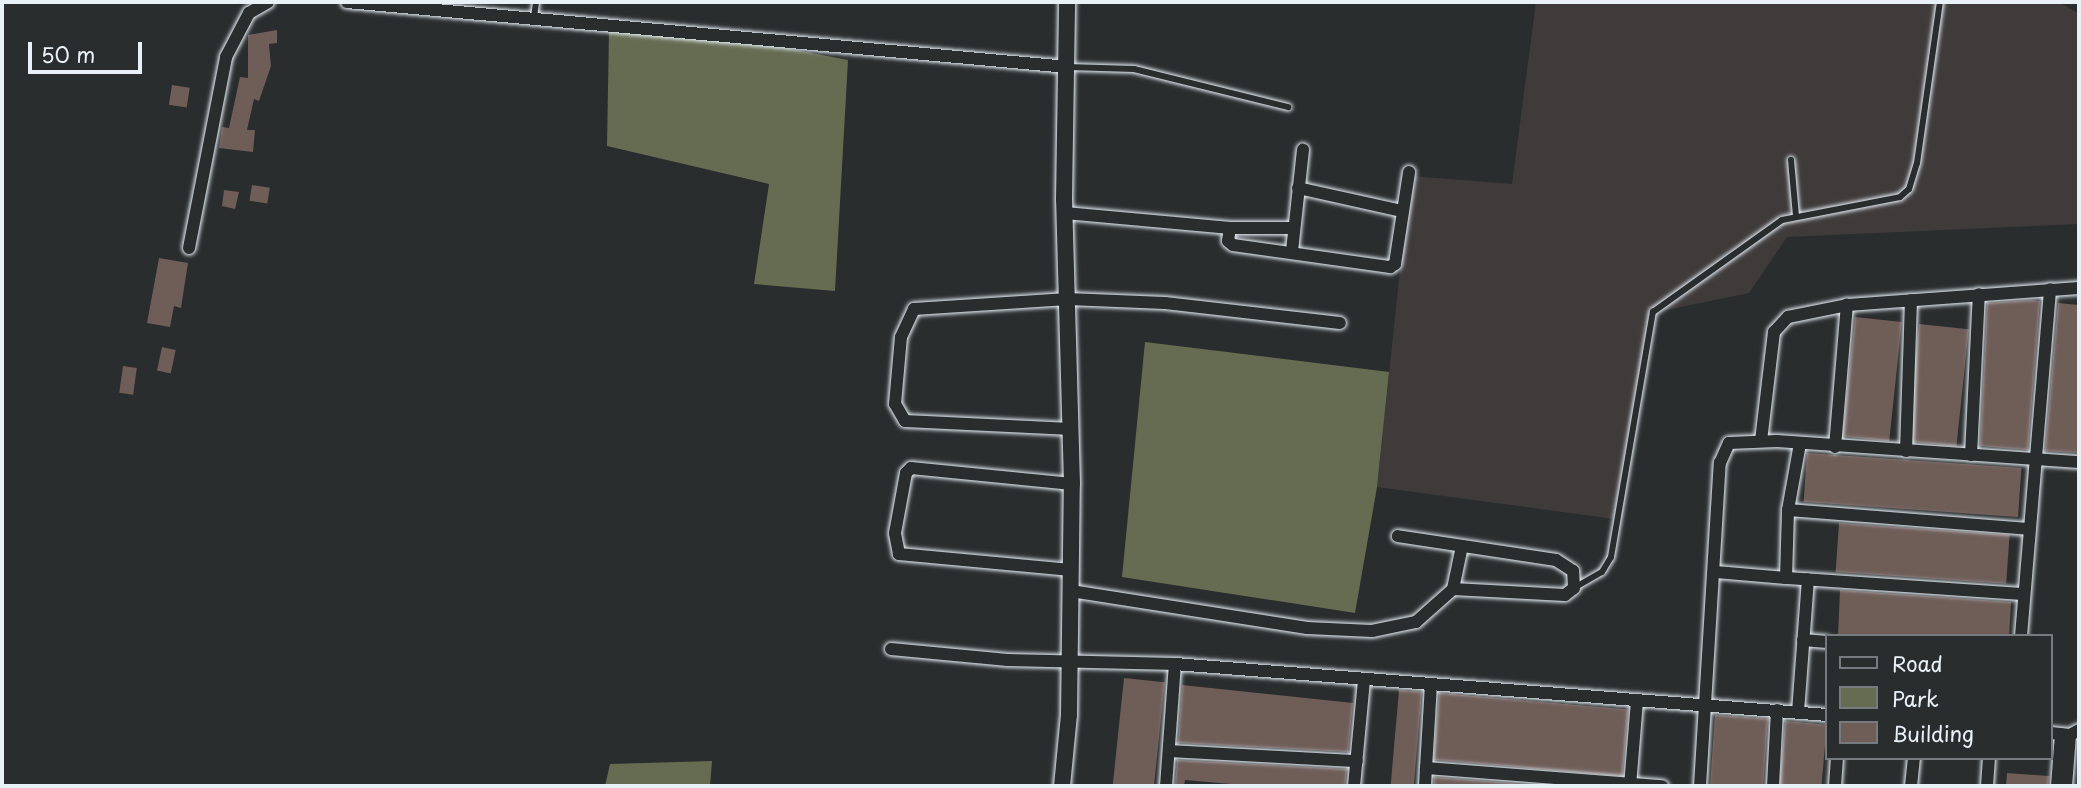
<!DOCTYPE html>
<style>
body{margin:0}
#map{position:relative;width:2081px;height:788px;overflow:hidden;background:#2a2d2e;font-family:"Playpen Sans",sans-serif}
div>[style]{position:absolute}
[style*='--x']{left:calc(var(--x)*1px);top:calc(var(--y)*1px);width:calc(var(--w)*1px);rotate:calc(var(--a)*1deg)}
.built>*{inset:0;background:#3f3b3b}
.green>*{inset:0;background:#666c52}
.building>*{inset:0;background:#6f5d58;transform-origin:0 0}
.roads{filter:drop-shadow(0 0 2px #e8f1f8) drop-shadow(0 0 2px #e8f1f8)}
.service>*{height:6px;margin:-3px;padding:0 3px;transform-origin:3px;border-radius:3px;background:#2a2d2e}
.minor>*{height:12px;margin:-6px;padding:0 6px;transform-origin:6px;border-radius:6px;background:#2a2d2e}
.tertiary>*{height:16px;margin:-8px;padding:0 8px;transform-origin:8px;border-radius:8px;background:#2a2d2e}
span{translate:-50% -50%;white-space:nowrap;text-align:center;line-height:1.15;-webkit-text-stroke:7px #2a2d2e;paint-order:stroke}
.frame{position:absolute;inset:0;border:4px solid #e8f1f8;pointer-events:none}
.legend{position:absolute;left:1825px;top:634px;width:228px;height:126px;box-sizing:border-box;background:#2a2d2e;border:2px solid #767b7f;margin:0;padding:9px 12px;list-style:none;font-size:21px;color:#e8f1f8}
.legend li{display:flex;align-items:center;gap:14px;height:35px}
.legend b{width:35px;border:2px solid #767b7f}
.scale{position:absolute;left:28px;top:42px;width:114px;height:32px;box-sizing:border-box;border:4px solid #e8f1f8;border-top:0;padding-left:9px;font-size:21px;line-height:24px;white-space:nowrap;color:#e8f1f8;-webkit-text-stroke:5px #2a2d2e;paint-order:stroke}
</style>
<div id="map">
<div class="built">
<i style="clip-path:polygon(1536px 2px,2059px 2px,2079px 14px,2079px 224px,1787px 237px,1749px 293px,1651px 313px,1622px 520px,1377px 487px,1410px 176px,1512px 184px)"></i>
</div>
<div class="green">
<i style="clip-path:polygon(609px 31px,728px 37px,848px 60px,835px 291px,754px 284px,769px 184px,607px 146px)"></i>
<i style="clip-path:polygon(1145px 342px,1389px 372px,1377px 487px,1355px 613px,1122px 577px)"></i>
<i style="clip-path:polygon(712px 761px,710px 786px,605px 786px,610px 764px)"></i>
</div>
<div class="building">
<i style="clip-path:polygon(277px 30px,277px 43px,269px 44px,271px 66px,259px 101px,254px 99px,247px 130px,255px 130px,253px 152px,219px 148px,222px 127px,229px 128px,240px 77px,248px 78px,248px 35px)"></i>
<i style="left:172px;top:85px;width:18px;height:20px;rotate:9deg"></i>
<i style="left:252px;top:185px;width:18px;height:16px;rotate:9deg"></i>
<i style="clip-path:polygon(224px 190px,239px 192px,235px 209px,222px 206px)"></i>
<i style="clip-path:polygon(159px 258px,188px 263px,181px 308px,174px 306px,170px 327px,147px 323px)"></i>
<i style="clip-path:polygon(2031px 300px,2040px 301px,2028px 450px,1980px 446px,1987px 303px)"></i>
<i style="clip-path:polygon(2058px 303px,2079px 305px,2079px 453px,2045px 451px)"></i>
<i style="left:1855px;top:317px;width:47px;height:120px;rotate:6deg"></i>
<i style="left:1919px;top:324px;width:50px;height:118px;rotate:6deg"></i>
<i style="left:162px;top:347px;width:14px;height:24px;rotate:12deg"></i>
<i style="left:123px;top:366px;width:14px;height:27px;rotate:8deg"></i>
<i style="left:1807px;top:453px;width:215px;height:49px;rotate:4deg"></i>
<i style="left:1839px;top:523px;width:171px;height:49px;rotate:4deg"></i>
<i style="clip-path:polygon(1840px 590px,2011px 602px,2009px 636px,1838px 636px)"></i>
<i style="left:1124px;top:678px;width:41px;height:108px;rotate:6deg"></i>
<i style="clip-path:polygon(1182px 685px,1353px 703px,1348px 752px,1178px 743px)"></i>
<i style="left:1399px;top:690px;width:23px;height:96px;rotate:5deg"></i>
<i style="left:1439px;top:693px;width:190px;height:67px;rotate:5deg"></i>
<i style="left:1715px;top:715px;width:53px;height:70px;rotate:4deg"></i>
<i style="left:1785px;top:721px;width:42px;height:65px;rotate:5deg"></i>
<i style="clip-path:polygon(1177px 760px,1347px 769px,1345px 786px,1254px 786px,1185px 780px,1184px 786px,1175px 786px)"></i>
<i style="clip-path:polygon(2007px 773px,2049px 776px,2048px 786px,2006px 786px)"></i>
<i style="clip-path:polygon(1434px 777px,1550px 786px,1434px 786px)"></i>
</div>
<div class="roads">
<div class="service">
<i style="--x:534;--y:17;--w:15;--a:-82"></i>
<i style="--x:1068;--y:67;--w:66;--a:1.7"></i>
<i style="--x:1134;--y:69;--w:159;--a:13.9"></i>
<i style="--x:1791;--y:160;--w:56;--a:84.9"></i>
<i style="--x:1574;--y:588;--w:32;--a:-30"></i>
<i style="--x:1602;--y:572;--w:17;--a:-59"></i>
<i style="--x:1611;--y:557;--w:249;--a:-80.3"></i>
<i style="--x:1653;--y:312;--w:158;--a:-35.5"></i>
<i style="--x:1782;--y:220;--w:120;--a:-11"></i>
<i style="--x:1900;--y:197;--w:12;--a:-42"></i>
<i style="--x:1909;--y:189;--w:27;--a:-73"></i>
<i style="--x:1917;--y:163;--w:163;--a:-81.9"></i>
</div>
<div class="minor">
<i style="--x:347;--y:2;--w:724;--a:5.15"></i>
<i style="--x:1298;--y:188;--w:107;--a:12.5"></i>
<i style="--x:1065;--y:213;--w:166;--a:5.2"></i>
<i style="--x:1230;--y:228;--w:13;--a:99"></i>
<i style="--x:1228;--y:241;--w:6;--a:39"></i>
<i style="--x:1233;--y:245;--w:159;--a:8"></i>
<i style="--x:1390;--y:267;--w:6;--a:-31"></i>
<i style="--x:1395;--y:264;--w:93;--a:-81.3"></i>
<i style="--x:1230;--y:228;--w:64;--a:0"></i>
<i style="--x:189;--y:248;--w:195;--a:-79"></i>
<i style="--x:226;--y:57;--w:50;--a:-62.4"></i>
<i style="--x:249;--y:13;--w:22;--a:-30"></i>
<i style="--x:1292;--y:251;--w:102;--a:-83.8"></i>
<i style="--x:1071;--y:429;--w:166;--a:-177.2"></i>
<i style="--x:905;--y:421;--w:20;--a:-120"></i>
<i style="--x:895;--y:404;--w:67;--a:-84.9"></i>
<i style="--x:901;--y:337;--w:31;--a:-65"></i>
<i style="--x:914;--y:309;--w:154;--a:-3.7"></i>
<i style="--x:1068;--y:299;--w:97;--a:2.4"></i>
<i style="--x:1165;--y:303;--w:176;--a:6.5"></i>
<i style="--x:1761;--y:441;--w:110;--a:-83.2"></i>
<i style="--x:1774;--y:332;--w:21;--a:-47"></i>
<i style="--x:1788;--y:317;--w:60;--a:-11.5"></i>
<i style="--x:1847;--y:305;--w:233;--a:-4.2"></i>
<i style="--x:1835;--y:447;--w:143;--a:-85.2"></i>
<i style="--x:1906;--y:451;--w:151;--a:-88.1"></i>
<i style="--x:1971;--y:455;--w:161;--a:-87.2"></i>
<i style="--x:1788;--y:510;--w:241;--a:4.5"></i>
<i style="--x:1071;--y:570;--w:173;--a:-174.7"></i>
<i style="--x:899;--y:554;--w:21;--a:-101"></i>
<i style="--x:895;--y:533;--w:61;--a:-79.6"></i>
<i style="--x:906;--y:473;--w:7;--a:-45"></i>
<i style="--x:911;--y:468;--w:162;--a:5.7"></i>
<i style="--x:1716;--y:572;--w:70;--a:4.9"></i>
<i style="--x:1786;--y:578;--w:68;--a:-88.3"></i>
<i style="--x:1788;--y:510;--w:68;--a:-79.8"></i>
<i style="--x:1786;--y:578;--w:238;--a:3.9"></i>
<i style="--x:1453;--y:589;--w:44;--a:-78.2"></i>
<i style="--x:1071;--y:591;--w:239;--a:8.9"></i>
<i style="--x:1307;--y:628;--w:65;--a:2.6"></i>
<i style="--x:1372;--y:631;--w:45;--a:-11.6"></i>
<i style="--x:1416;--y:622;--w:50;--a:-41.7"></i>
<i style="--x:1453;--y:589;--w:112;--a:3.1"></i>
<i style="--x:1565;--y:595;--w:11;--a:-38"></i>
<i style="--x:1574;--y:588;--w:17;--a:-93"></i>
<i style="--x:1573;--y:571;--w:20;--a:-147"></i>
<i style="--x:1556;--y:560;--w:160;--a:-171.4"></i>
<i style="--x:2021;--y:636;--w:348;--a:-85.2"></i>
<i style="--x:1803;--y:640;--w:24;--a:5"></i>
<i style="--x:891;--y:649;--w:117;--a:5.4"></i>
<i style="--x:1007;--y:660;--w:168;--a:1.4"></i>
<i style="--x:1175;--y:664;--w:654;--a:4.47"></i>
<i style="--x:1431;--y:684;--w:84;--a:93.4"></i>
<i style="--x:1426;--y:768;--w:237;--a:4.4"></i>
<i style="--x:1798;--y:712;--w:133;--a:-85.7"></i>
<i style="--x:2051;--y:733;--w:19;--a:6"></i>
<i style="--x:2070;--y:735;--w:10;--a:-29"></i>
<i style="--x:1170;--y:751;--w:187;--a:3.1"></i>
<i style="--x:1166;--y:786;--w:122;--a:-85.8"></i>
<i style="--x:1354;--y:786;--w:106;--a:-84.6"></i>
<i style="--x:1425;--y:786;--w:18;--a:-87"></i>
<i style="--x:1630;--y:786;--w:86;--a:-85.3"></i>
<i style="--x:1700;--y:786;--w:324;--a:-86.5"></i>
<i style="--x:1720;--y:463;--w:22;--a:-66"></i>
<i style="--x:1729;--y:443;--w:48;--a:-2.4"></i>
<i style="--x:1777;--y:441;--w:303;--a:4"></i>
<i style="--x:1773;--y:786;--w:76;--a:-87"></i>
<i style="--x:1835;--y:786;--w:28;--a:-86"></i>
<i style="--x:1911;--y:786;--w:28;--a:-84"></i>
<i style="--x:1987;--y:786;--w:28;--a:-86"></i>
<i style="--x:2057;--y:786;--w:52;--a:-85.6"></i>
<i style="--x:2066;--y:786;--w:51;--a:-85.5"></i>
</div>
<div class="tertiary">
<i style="--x:1062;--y:786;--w:71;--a:-84.4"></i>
<i style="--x:1069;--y:715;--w:231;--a:-89.3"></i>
<i style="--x:1072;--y:484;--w:285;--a:-91.6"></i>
<i style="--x:1064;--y:199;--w:197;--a:-89.1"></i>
</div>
</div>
<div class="frame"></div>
<ul class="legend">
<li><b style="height:9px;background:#2a2d2e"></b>Road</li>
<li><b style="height:19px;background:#666c52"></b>Park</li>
<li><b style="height:19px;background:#6f5d58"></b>Building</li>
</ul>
<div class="scale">50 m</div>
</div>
